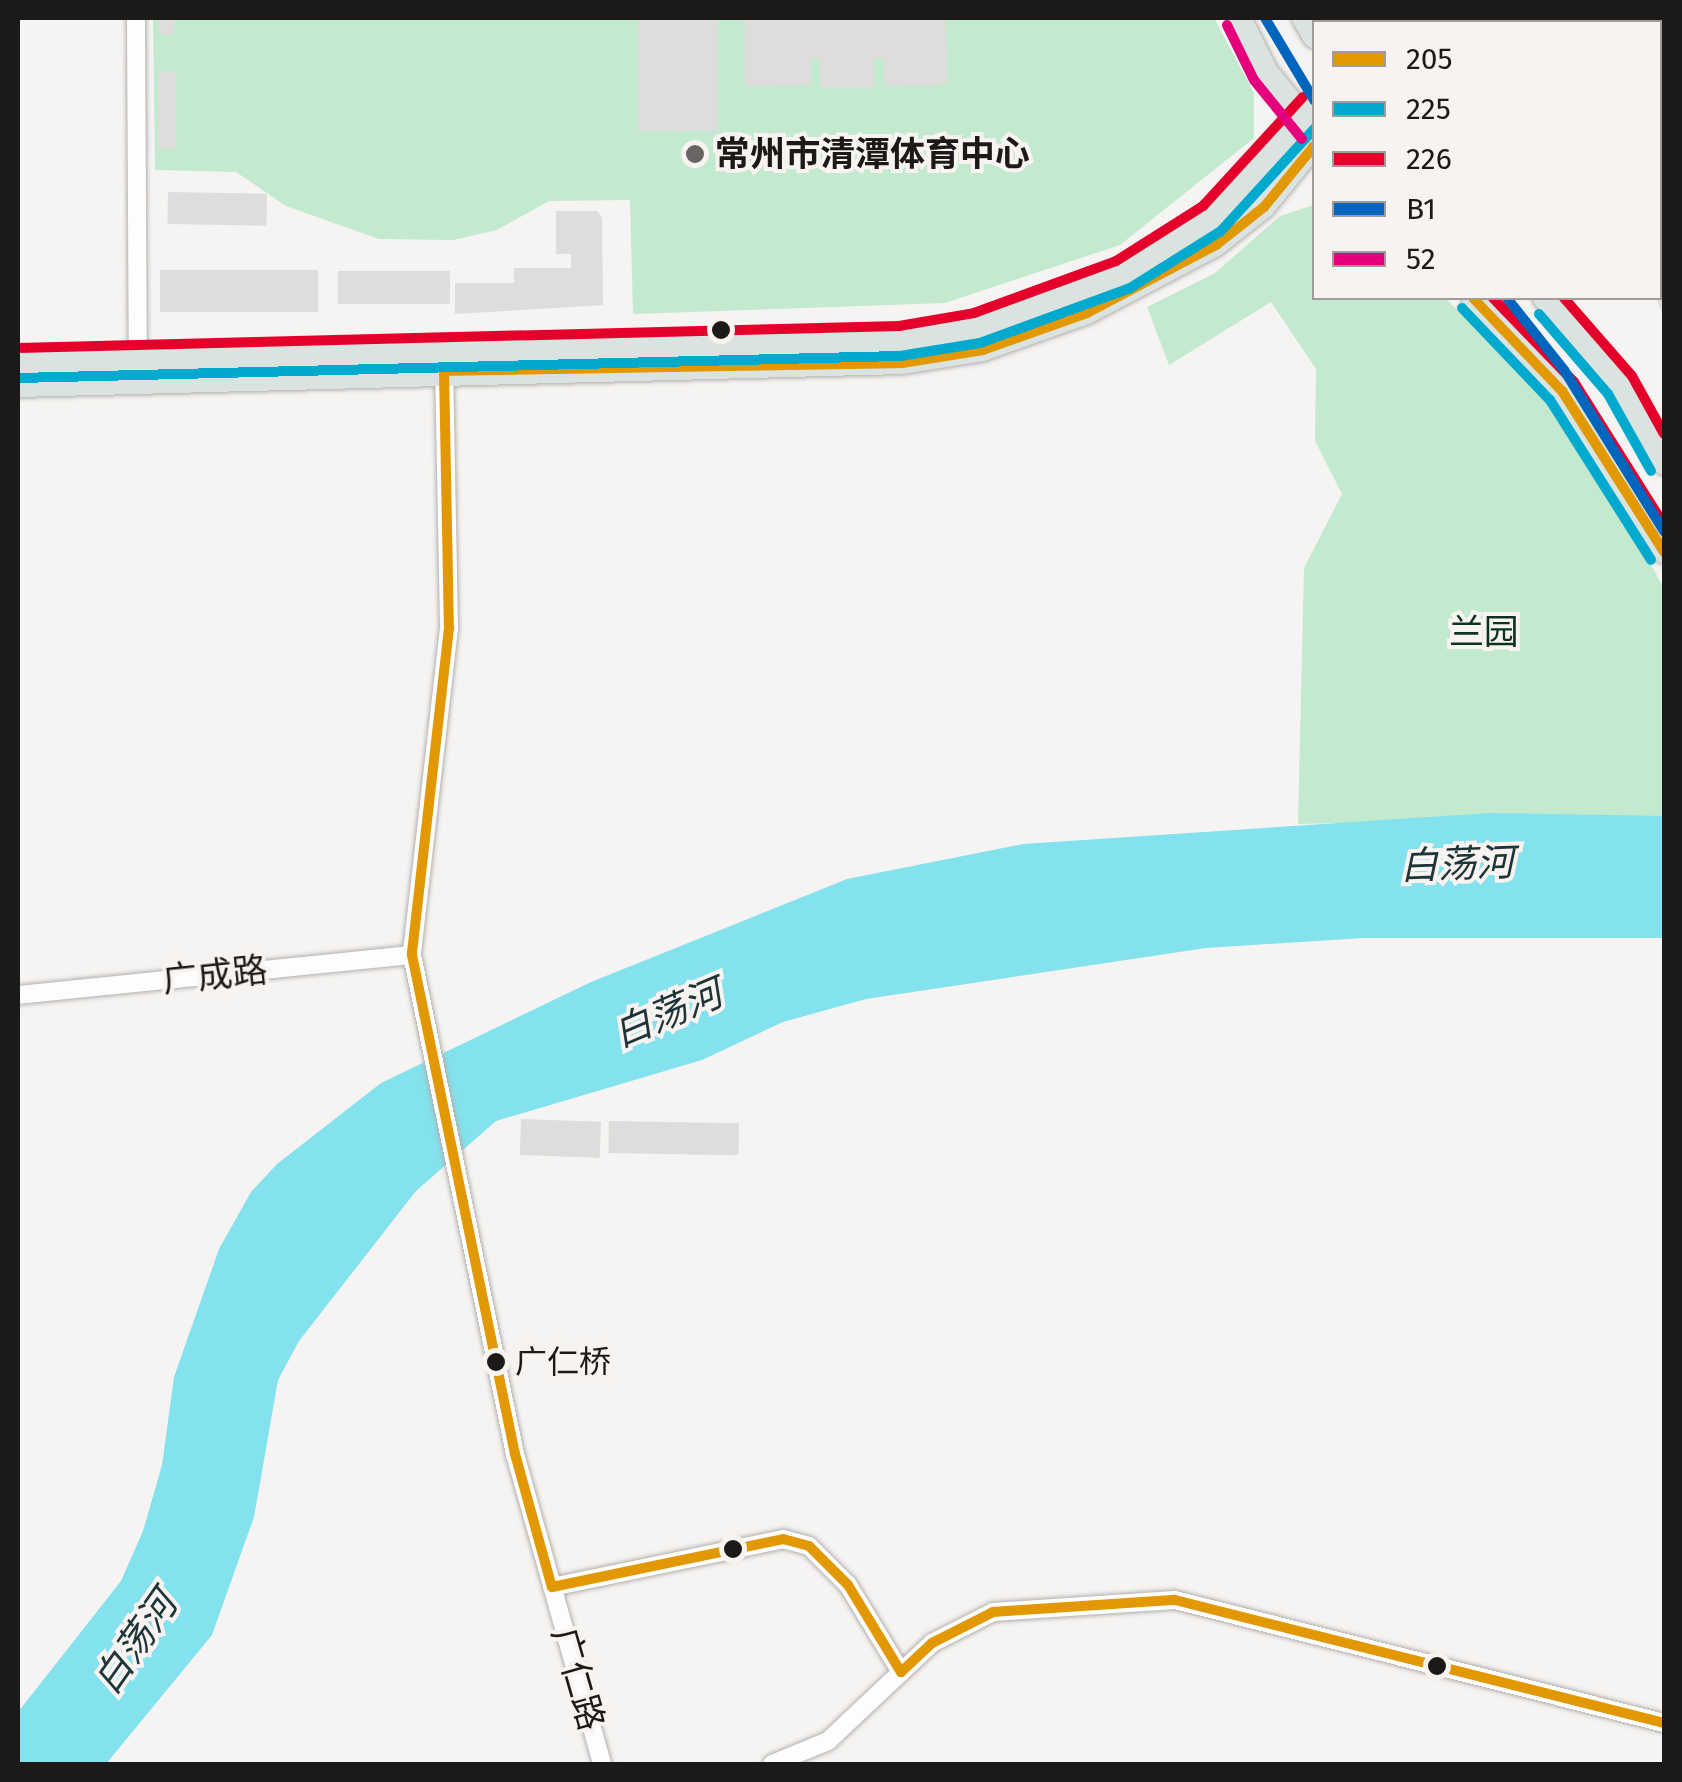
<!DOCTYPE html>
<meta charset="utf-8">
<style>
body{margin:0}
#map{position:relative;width:1682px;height:1782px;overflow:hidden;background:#f6f4f2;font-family:"Fira Sans","Noto Sans SC",sans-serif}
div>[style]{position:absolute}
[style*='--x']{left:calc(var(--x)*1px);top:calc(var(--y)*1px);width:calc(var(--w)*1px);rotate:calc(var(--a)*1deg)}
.green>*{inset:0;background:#c3e9ce}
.water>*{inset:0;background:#83e2ed}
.building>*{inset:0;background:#dedddb;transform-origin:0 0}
.roads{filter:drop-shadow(0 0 2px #b2b0ae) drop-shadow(0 0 2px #b2b0ae)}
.minor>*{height:18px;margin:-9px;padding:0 9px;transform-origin:9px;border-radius:9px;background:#fefdfd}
.major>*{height:22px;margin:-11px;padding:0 11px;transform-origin:11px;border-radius:11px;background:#dbe3e1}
.bus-1>*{height:10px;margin:-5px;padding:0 5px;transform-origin:5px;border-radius:5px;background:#e19802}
.bus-2>*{height:10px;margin:-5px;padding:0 5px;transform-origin:5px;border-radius:5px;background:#00a9ce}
.bus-3>*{height:10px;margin:-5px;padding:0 5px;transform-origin:5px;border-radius:5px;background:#e4002b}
.bus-4>*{height:10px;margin:-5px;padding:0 5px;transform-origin:5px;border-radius:5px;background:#0065bd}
.bus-5>*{height:10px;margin:-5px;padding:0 5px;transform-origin:5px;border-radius:5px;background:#e5007d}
.dots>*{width:28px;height:28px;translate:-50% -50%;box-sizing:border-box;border:5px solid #f8f3f0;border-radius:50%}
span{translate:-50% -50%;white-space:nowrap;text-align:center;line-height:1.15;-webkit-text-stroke:8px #f8f3f0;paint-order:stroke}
.bus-label{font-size:32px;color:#1c1a19}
.left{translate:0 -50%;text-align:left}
.poi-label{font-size:35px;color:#1c1a19;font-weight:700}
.park-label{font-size:35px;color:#0c331d}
.street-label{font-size:35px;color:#1c1a19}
.water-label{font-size:38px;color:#1d3538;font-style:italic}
.frame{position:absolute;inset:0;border:20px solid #1c1a19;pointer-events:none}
.legend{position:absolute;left:1312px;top:20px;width:350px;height:280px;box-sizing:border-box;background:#f8f3f0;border:2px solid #a09c9a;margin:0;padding:12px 18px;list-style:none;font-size:30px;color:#1c1a19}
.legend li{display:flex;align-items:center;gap:20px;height:50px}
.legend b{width:50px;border:2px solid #a09c9a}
</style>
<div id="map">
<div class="green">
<i style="clip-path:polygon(153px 18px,1214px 18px,1254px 93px,1254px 138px,1120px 245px,945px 303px,633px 314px,630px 200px,549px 201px,497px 230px,453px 240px,379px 239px,286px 206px,236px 172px,155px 170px)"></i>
<i style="clip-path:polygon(1314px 205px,1314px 298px,1445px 298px,1553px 403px,1599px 467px,1664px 589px,1664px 816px,1298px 824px,1304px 568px,1342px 494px,1315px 441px,1316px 369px,1271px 302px,1169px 365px,1147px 307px,1215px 273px,1280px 216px)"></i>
</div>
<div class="water">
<i style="clip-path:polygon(1490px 813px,1664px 816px,1664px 938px,1364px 938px,1206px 948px,866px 999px,783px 1022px,702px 1060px,496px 1121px,416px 1191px,299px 1341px,278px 1380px,254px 1517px,212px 1635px,106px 1764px,18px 1764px,18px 1712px,121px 1581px,143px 1531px,162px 1465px,174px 1377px,219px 1249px,251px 1192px,277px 1164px,381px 1083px,591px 982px,847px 879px,1023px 844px)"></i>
</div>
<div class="building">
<i style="left:159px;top:18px;width:15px;height:16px"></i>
<i style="left:638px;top:18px;width:80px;height:113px"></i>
<i style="clip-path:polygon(753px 18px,946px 18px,947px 85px,884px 86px,884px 59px,874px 59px,874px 88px,820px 88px,820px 59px,811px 59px,811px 85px,745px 86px,745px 21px)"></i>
<i style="clip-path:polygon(1495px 18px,1510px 18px,1515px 22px,1489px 22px)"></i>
<i style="clip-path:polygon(1537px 18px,1601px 18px,1596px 22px)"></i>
<i style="clip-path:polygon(1660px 18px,1664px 95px,1660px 103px,1656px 22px)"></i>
<i style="left:158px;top:72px;width:18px;height:77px"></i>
<i style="clip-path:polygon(1664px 171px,1664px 319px,1656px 298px)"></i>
<i style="left:168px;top:192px;width:99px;height:32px;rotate:1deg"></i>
<i style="clip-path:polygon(556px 211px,597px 211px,602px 218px,603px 305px,455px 314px,455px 283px,514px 283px,514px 268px,571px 268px,571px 254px,556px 254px)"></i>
<i style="left:318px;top:270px;width:42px;height:158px;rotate:90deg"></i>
<i style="left:450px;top:271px;width:33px;height:112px;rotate:90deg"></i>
<i style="left:521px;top:1119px;width:80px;height:36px;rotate:2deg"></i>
<i style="left:609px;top:1121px;width:130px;height:32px;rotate:1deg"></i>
</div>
<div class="roads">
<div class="minor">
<i style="--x:136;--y:18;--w:341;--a:89.7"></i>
<i style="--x:1660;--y:131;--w:8;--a:-60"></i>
<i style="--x:444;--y:365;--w:263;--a:88.9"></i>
<i style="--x:449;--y:628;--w:329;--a:96.5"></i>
<i style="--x:412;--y:955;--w:510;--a:78.34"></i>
<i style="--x:515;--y:1454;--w:322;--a:74.3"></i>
<i style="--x:18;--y:995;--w:396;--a:-5.8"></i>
<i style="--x:552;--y:1587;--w:236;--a:-11.7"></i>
<i style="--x:783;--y:1539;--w:27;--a:15"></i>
<i style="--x:809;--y:1546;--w:55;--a:45"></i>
<i style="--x:848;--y:1585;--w:102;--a:58.7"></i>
<i style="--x:772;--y:1764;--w:61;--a:-22.3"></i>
<i style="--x:828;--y:1741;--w:143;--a:-43.3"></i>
<i style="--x:932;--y:1643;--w:68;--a:-26.9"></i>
<i style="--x:993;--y:1612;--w:182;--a:-3.8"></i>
<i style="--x:1175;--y:1600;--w:504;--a:14.12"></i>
</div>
<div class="major">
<i style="--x:1240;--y:18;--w:60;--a:63.4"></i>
<i style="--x:1267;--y:72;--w:74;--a:50.5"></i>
<i style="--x:1303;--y:18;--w:22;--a:60"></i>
<i style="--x:1399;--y:22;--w:6;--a:-39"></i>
<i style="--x:1437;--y:22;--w:6;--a:-39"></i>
<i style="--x:1473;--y:298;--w:129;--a:46.3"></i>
<i style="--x:1562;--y:391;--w:191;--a:57.6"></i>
<i style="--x:1544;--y:298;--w:116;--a:48.9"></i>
<i style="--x:1620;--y:385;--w:90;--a:60.9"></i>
<i style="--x:18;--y:363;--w:882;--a:-1.43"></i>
<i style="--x:900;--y:341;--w:79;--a:-9.5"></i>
<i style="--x:978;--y:328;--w:154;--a:-20.1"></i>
<i style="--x:1123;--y:275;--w:107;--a:-32.3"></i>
<i style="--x:1213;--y:218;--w:150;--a:-47.7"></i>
<i style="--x:18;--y:386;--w:884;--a:-1.49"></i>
<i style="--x:902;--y:363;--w:82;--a:-9.1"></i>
<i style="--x:983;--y:350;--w:110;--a:-19.6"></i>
<i style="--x:1087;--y:313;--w:146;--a:-27.8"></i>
<i style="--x:1216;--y:245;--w:61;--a:-38.4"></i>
<i style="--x:1264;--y:207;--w:79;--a:-50.7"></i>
</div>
</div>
<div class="bus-1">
<i style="--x:1314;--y:146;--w:79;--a:129.3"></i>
<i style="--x:1264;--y:207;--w:61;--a:141.6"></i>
<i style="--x:1216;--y:245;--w:146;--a:152.2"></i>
<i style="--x:1087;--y:313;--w:110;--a:160.4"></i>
<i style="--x:983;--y:350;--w:82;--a:170.9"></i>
<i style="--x:902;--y:363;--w:458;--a:179"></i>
<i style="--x:444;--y:371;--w:257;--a:88.9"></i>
<i style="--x:449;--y:628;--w:329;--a:96.5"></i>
<i style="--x:412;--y:955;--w:510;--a:78.34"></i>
<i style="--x:515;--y:1454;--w:138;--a:74.5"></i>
<i style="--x:552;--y:1587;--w:236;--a:-11.7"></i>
<i style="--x:783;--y:1539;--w:27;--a:15"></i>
<i style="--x:809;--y:1546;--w:55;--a:45"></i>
<i style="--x:848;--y:1585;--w:102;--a:58.7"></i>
<i style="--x:901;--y:1672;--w:42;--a:-43.1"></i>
<i style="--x:932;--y:1643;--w:68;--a:-26.9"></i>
<i style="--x:993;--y:1612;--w:182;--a:-3.8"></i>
<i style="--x:1175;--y:1600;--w:504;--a:14.12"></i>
<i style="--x:1473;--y:298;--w:129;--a:46.3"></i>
<i style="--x:1562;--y:391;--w:191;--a:57.6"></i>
</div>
<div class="bus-2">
<i style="--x:1462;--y:308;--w:127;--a:46.3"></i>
<i style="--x:1550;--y:400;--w:189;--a:57.7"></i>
<i style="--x:1539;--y:314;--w:106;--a:49.2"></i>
<i style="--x:1608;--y:394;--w:88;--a:60.8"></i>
<i style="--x:18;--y:378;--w:882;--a:-1.43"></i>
<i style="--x:900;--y:356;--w:81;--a:-9.2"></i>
<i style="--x:980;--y:343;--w:160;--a:-20.1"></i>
<i style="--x:1130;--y:288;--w:107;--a:-32.1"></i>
<i style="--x:1221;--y:231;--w:138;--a:-47.6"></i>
</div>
<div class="bus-3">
<i style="--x:1493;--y:298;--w:117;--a:46"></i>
<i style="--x:1574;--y:382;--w:169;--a:57.8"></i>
<i style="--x:1564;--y:298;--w:103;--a:48.9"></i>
<i style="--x:1632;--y:376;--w:66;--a:61.1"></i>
<i style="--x:18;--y:348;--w:881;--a:-1.43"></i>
<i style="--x:899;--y:326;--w:76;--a:-9.8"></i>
<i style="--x:974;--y:313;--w:151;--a:-20.1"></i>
<i style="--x:1116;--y:261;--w:103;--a:-32.3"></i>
<i style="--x:1203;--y:206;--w:148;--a:-47.5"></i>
</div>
<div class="bus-4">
<i style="--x:1265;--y:18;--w:96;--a:59.1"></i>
<i style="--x:1507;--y:298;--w:92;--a:51.6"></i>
<i style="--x:1564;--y:370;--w:190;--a:58.2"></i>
</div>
<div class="bus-5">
<i style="--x:1227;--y:25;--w:61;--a:63.9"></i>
<i style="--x:1254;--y:80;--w:76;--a:50.9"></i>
</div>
<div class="dots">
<i style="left:695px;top:154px;background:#686665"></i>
<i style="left:721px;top:330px;background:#1c1a19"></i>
<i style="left:496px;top:1362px;background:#1c1a19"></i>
<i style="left:733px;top:1549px;background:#1c1a19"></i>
<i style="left:1437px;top:1666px;background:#1c1a19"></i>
</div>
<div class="bus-label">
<span class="left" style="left:515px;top:1362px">广仁桥</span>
</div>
<div class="poi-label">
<span class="left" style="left:715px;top:154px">常州市清潭体育中心</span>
</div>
<div class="park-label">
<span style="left:1484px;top:632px">兰园</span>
</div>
<div class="street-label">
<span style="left:215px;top:975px;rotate:-6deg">广成路</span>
<span style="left:578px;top:1679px;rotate:74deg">广仁路</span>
</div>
<div class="water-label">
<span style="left:1457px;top:865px;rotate:-2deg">白荡河</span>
<span style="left:668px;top:1014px;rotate:-23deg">白荡河</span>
<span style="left:136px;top:1643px;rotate:-55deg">白荡河</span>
</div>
<div class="frame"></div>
<ul class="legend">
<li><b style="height:12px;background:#e19802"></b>205</li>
<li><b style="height:12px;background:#00a9ce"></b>225</li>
<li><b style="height:12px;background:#e4002b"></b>226</li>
<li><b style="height:12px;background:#0065bd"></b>B1</li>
<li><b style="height:12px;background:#e5007d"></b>52</li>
</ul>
</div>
